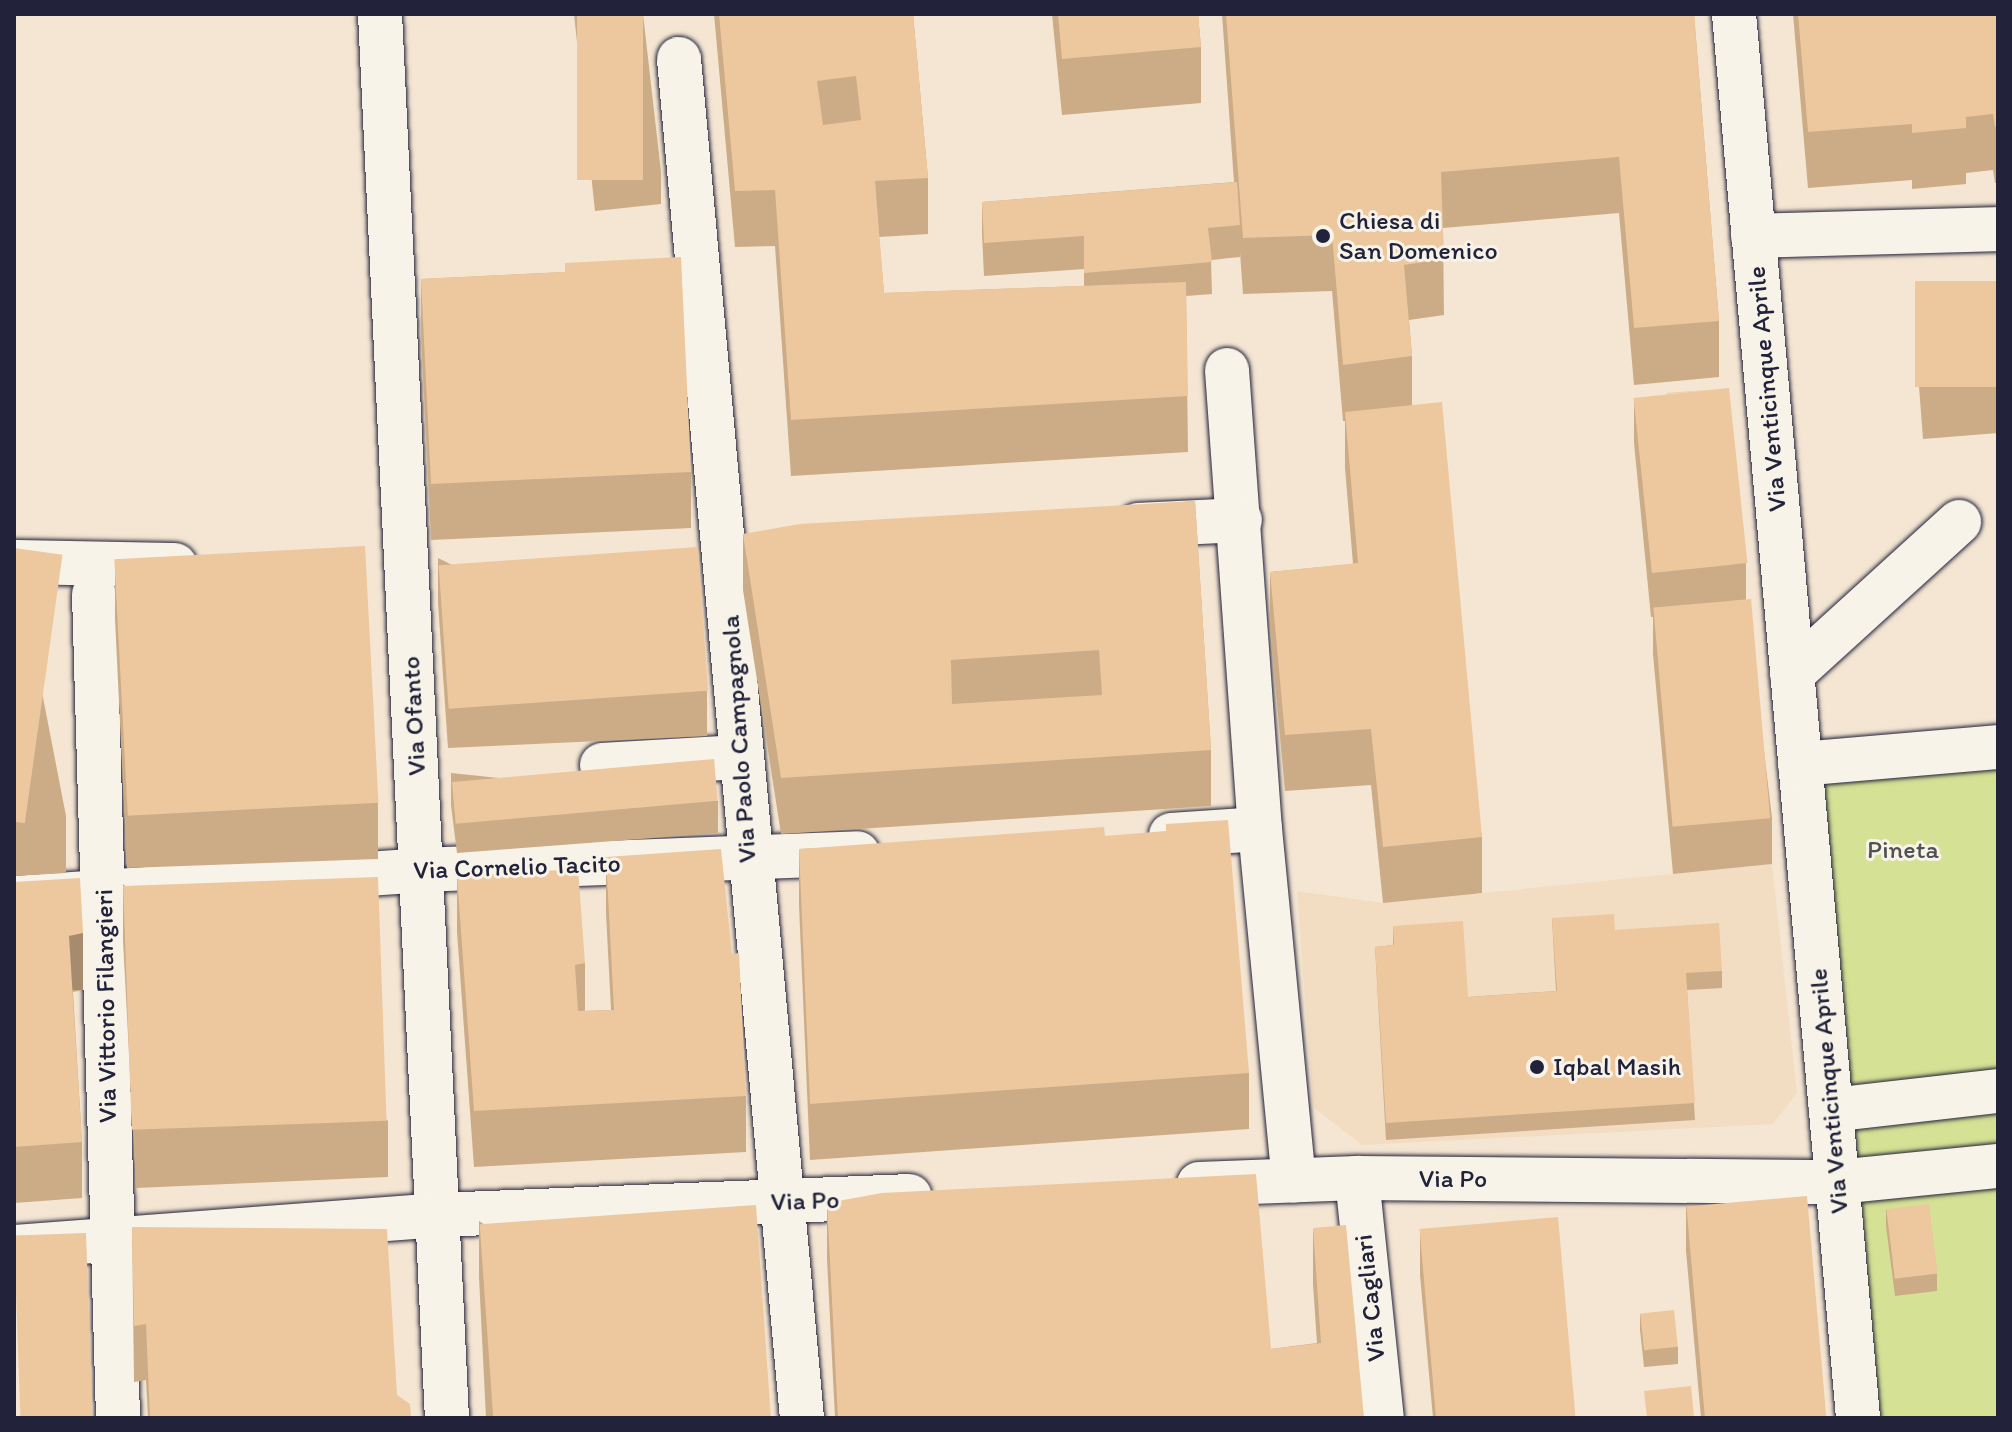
<!DOCTYPE html>
<style>
body{margin:0}
#map{position:relative;width:2012px;height:1432px;overflow:hidden;background:#f4e6d2;font-family:Itim,sans-serif}
div>[style]{position:absolute}
[style*='--x']{left:calc(var(--x)*1px);top:calc(var(--y)*1px);width:calc(var(--w)*1px);rotate:calc(var(--a)*1deg)}
.built>*{inset:0;background:#f2ddc2}
.green>*{inset:0;background:#d5e194}
.roads{filter:drop-shadow(0 0 2px #22223b) drop-shadow(0 0 2px #22223b)}
.minor>*{height:44px;margin:-22px;padding:0 22px;transform-origin:22px;border-radius:22px;background:#f7f3e8}
.wall>*{inset:0;background:#ccab87}
.shaded-wall>*{inset:0;background:#a68b6e;transform-origin:0 0}
.building>*{inset:0;background:#edc79d;transform-origin:0 0}
.dots>*{width:22px;height:22px;translate:-50% -50%;box-sizing:border-box;border:4px solid #f7f3e8;border-radius:50%}
span{translate:-50% -50%;white-space:nowrap;text-align:center;line-height:1.15;-webkit-text-stroke:6px #f7f3e8;paint-order:stroke}
.poi-label{font-size:26px;color:#22223b}
.left{translate:0 -50%;text-align:left}
.street-label{font-size:26px;color:#22223b}
.park-label{font-size:26px;color:#4f5251}
.frame{position:absolute;inset:0;border:16px solid #22223b;pointer-events:none}
</style>
<div id="map">
<div class="built">
<i style="clip-path:polygon(1772px 864px,1797px 1093px,1773px 1124px,1362px 1145px,1313px 1107px,1297px 891px,1383px 903px)"></i>
</div>
<div class="green">
<i style="clip-path:polygon(1998px 747px,1998px 1418px,1858px 1418px,1800px 764px)"></i>
</div>
<div class="roads">
<div class="minor">
<i style="--x:380;--y:14;--w:1406;--a:87.27"></i>
<i style="--x:1734;--y:14;--w:1409;--a:84.95"></i>
<i style="--x:679;--y:59;--w:1365;--a:84.83"></i>
<i style="--x:1753;--y:236;--w:245;--a:-1.6"></i>
<i style="--x:1227;--y:370;--w:460;--a:85.9"></i>
<i style="--x:1260;--y:829;--w:353;--a:84.5"></i>
<i style="--x:1138;--y:525;--w:102;--a:-2.8"></i>
<i style="--x:14;--y:562;--w:161;--a:1.1"></i>
<i style="--x:94;--y:594;--w:824;--a:88.33"></i>
<i style="--x:1792;--y:674;--w:226;--a:-42.3"></i>
<i style="--x:1800;--y:764;--w:199;--a:-4.9"></i>
<i style="--x:602;--y:765;--w:138;--a:-3.3"></i>
<i style="--x:1171;--y:835;--w:89;--a:-3.9"></i>
<i style="--x:14;--y:898;--w:409;--a:-3.9"></i>
<i style="--x:422;--y:870;--w:436;--a:-2.2"></i>
<i style="--x:1831;--y:1110;--w:168;--a:-6.5"></i>
<i style="--x:1357;--y:1178;--w:241;--a:84.1"></i>
<i style="--x:1199;--y:1184;--w:158;--a:-2.2"></i>
<i style="--x:1357;--y:1178;--w:480;--a:0.5"></i>
<i style="--x:1837;--y:1182;--w:162;--a:-5.7"></i>
<i style="--x:14;--y:1247;--w:425;--a:-4.3"></i>
<i style="--x:438;--y:1215;--w:472;--a:-2.3"></i>
</div>
</div>
<div class="wall">
<i style="clip-path:polygon(574px 14px,643px 14px,661px 172px,661px 204px,595px 211px)"></i>
<i style="clip-path:polygon(714px 14px,913px 14px,928px 178px,928px 234px,879px 237px,884px 293px,1084px 286px,1084px 269px,984px 276px,982px 234px,982px 202px,1234px 182px,1222px 14px,1694px 14px,1719px 321px,1719px 377px,1634px 385px,1619px 213px,1443px 228px,1444px 315px,1409px 320px,1412px 356px,1412px 405px,1482px 837px,1482px 893px,1383px 903px,1371px 785px,1285px 791px,1270px 629px,1270px 572px,1353px 564px,1345px 468px,1345px 421px,1343px 421px,1332px 291px,1243px 294px,1240px 252px,1240px 257px,1211px 260px,1212px 294px,1186px 296px,1188px 452px,791px 476px,775px 246px,735px 247px)"></i>
<i style="clip-path:polygon(1052px 14px,1198px 14px,1201px 47px,1201px 103px,1062px 115px)"></i>
<i style="clip-path:polygon(1793px 14px,1998px 14px,1998px 183px,1995px 183px,1993px 170px,1966px 173px,1966px 184px,1912px 189px,1912px 180px,1808px 188px)"></i>
<i style="clip-path:polygon(565px 263px,691px 472px,691px 528px,431px 540px,421px 335px,421px 279px,565px 272px)"></i>
<i style="clip-path:polygon(1998px 281px,1998px 433px,1923px 439px,1915px 333px,1915px 288px)"></i>
<i style="clip-path:polygon(1634px 398px,1746px 563px,1746px 600px,1772px 818px,1772px 864px,1673px 874px,1653px 654px,1653px 617px,1651px 617px,1634px 443px)"></i>
<i style="clip-path:polygon(1195px 501px,1211px 750px,1211px 806px,781px 834px,743px 590px,743px 534px)"></i>
<i style="clip-path:polygon(14px 548px,66px 816px,66px 873px,14px 876px)"></i>
<i style="clip-path:polygon(438px 558px,707px 691px,707px 736px,448px 748px,438px 603px)"></i>
<i style="clip-path:polygon(115px 563px,378px 803px,378px 859px,127px 868px,115px 619px)"></i>
<i style="clip-path:polygon(451px 773px,718px 801px,718px 833px,457px 853px,451px 805px)"></i>
<i style="clip-path:polygon(1105px 836px,1249px 1073px,1249px 1129px,810px 1160px,799px 905px,799px 849px)"></i>
<i style="clip-path:polygon(606px 857px,746px 1096px,746px 1152px,474px 1167px,457px 932px,457px 876px,585px 963px,585px 1011px,611px 1010px,606px 913px)"></i>
<i style="clip-path:polygon(14px 882px,83px 990px,73px 992px,82px 1142px,82px 1198px,14px 1203px)"></i>
<i style="clip-path:polygon(123px 884px,388px 1121px,388px 1177px,136px 1188px,123px 940px)"></i>
<i style="clip-path:polygon(1552px 918px,1615px 930px,1722px 971px,1722px 988px,1687px 990px,1695px 1120px,1386px 1140px,1375px 947px,1393px 945px,1393px 926px,1468px 997px,1556px 991px)"></i>
<i style="clip-path:polygon(827px 1203px,1271px 1349px,1317px 1343px,1313px 1284px,1313px 1228px,1364px 1418px,835px 1418px,827px 1259px)"></i>
<i style="clip-path:polygon(1686px 1205px,1827px 1418px,1701px 1418px,1686px 1251px)"></i>
<i style="clip-path:polygon(1886px 1209px,1937px 1274px,1937px 1291px,1895px 1296px,1886px 1226px)"></i>
<i style="clip-path:polygon(479px 1221px,772px 1418px,486px 1418px,479px 1277px)"></i>
<i style="clip-path:polygon(132px 1227px,397px 1395px,411px 1418px,148px 1418px,146px 1380px,134px 1382px)"></i>
<i style="clip-path:polygon(1420px 1229px,1577px 1418px,1433px 1418px,1420px 1275px)"></i>
<i style="clip-path:polygon(1640px 1314px,1678px 1347px,1678px 1364px,1644px 1367px,1640px 1330px)"></i>
</div>
<div class="shaded-wall">
<i style="left:83px;top:933px;width:57px;height:14px;rotate:90deg"></i>
</div>
<div class="building">
<i style="left:577px;top:14px;width:66px;height:166px"></i>
<i style="clip-path:polygon(evenodd,719px 14px,913px 14px,928px 178px,875px 181px,884px 293px,1186px 282px,1188px 396px,791px 420px,775px 190px,735px 191px,719px 14px,856px 76px,861px 120px,823px 125px,817px 81px,856px 76px)"></i>
<i style="clip-path:polygon(1058px 14px,1198px 14px,1201px 47px,1062px 59px)"></i>
<i style="clip-path:polygon(1226px 14px,1694px 14px,1719px 321px,1634px 328px,1619px 157px,1441px 172px,1444px 259px,1404px 265px,1412px 356px,1343px 365px,1332px 235px,1243px 238px)"></i>
<i style="clip-path:polygon(1798px 14px,1998px 14px,1998px 126px,1995px 127px,1993px 114px,1966px 117px,1966px 128px,1912px 133px,1912px 124px,1808px 132px)"></i>
<i style="clip-path:polygon(1237px 182px,1240px 225px,1208px 228px,1212px 262px,1084px 273px,1084px 236px,984px 243px,982px 202px)"></i>
<i style="clip-path:polygon(681px 257px,691px 472px,431px 484px,421px 279px,565px 272px,565px 263px)"></i>
<i style="left:1998px;top:281px;width:106px;height:83px;rotate:90deg"></i>
<i style="left:1729px;top:388px;width:176px;height:96px;rotate:84deg"></i>
<i style="clip-path:polygon(1721px 389px,1667px 394px,1667px 393px)"></i>
<i style="clip-path:polygon(1442px 402px,1482px 837px,1383px 847px,1371px 729px,1285px 735px,1270px 572px,1358px 563px,1345px 412px)"></i>
<i style="clip-path:polygon(evenodd,1195px 501px,1211px 750px,781px 778px,743px 534px,800px 524px,1195px 501px,1099px 650px,1102px 695px,952px 704px,951px 660px,1099px 650px)"></i>
<i style="left:365px;top:546px;width:257px;height:251px;rotate:87deg"></i>
<i style="left:698px;top:547px;width:144px;height:260px;rotate:86deg"></i>
<i style="left:14px;top:548px;width:49px;height:271px;rotate:8deg"></i>
<i style="left:1751px;top:599px;width:220px;height:98px;rotate:85deg"></i>
<i style="left:714px;top:759px;width:42px;height:263px;rotate:85deg"></i>
<i style="clip-path:polygon(1228px 820px,1249px 1073px,810px 1104px,799px 849px,1104px 827px,1105px 836px,1166px 831px,1166px 824px)"></i>
<i style="clip-path:polygon(721px 849px,732px 954px,739px 953px,746px 1096px,474px 1111px,457px 876px,578px 869px,585px 963px,575px 965px,578px 1011px,614px 1010px,606px 857px)"></i>
<i style="left:378px;top:877px;width:244px;height:255px;rotate:88deg"></i>
<i style="clip-path:polygon(80px 878px,83px 933px,69px 936px,82px 1142px,14px 1147px,14px 882px)"></i>
<i style="clip-path:polygon(1614px 914px,1615px 930px,1719px 923px,1722px 971px,1686px 973px,1695px 1103px,1386px 1123px,1375px 947px,1394px 945px,1393px 926px,1463px 921px,1468px 997px,1557px 991px,1552px 918px)"></i>
<i style="clip-path:polygon(1256px 1174px,1271px 1349px,1321px 1343px,1313px 1228px,1346px 1225px,1364px 1418px,838px 1418px,827px 1203px,882px 1193px)"></i>
<i style="left:1807px;top:1196px;width:223px;height:121px;rotate:85deg"></i>
<i style="left:1929px;top:1204px;width:70px;height:43px;rotate:83deg"></i>
<i style="left:756px;top:1205px;width:214px;height:277px;rotate:86deg"></i>
<i style="left:1558px;top:1217px;width:202px;height:139px;rotate:85deg"></i>
<i style="clip-path:polygon(132px 1227px,387px 1229px,397px 1395px,410px 1404px,411px 1418px,150px 1418px,146px 1324px,134px 1326px)"></i>
<i style="left:86px;top:1233px;width:185px;height:72px;rotate:88deg"></i>
<i style="left:1674px;top:1310px;width:37px;height:34px;rotate:84deg"></i>
<i style="clip-path:polygon(1691px 1386px,1694px 1418px,1647px 1418px,1644px 1391px)"></i>
</div>
<div class="dots">
<i style="left:1323px;top:236px;background:#22223b"></i>
<i style="left:1537px;top:1067px;background:#22223b"></i>
</div>
<div class="poi-label">
<span class="left" style="left:1339px;top:236px">Chiesa di<br>San Domenico</span>
<span class="left" style="left:1553px;top:1067px">Iqbal Masih</span>
</div>
<div class="street-label">
<span style="left:1767px;top:389px;rotate:-95deg">Via Venticinque Aprile</span>
<span style="left:414px;top:716px;rotate:-93deg">Via Ofanto</span>
<span style="left:739px;top:739px;rotate:-94deg">Via Paolo Campagnola</span>
<span style="left:517px;top:867px;rotate:-2deg">Via Cornelio Tacito</span>
<span style="left:106px;top:1006px;rotate:-91deg">Via Vittorio Filangieri</span>
<span style="left:1829px;top:1091px;rotate:-95deg">Via Venticinque Aprile</span>
<span style="left:1453px;top:1179px">Via Po</span>
<span style="left:805px;top:1201px;rotate:-2deg">Via Po</span>
<span style="left:1370px;top:1298px;rotate:-96deg">Via Cagliari</span>
</div>
<div class="park-label">
<span style="left:1903px;top:850px">Pineta</span>
</div>
<div class="frame"></div>
</div>
